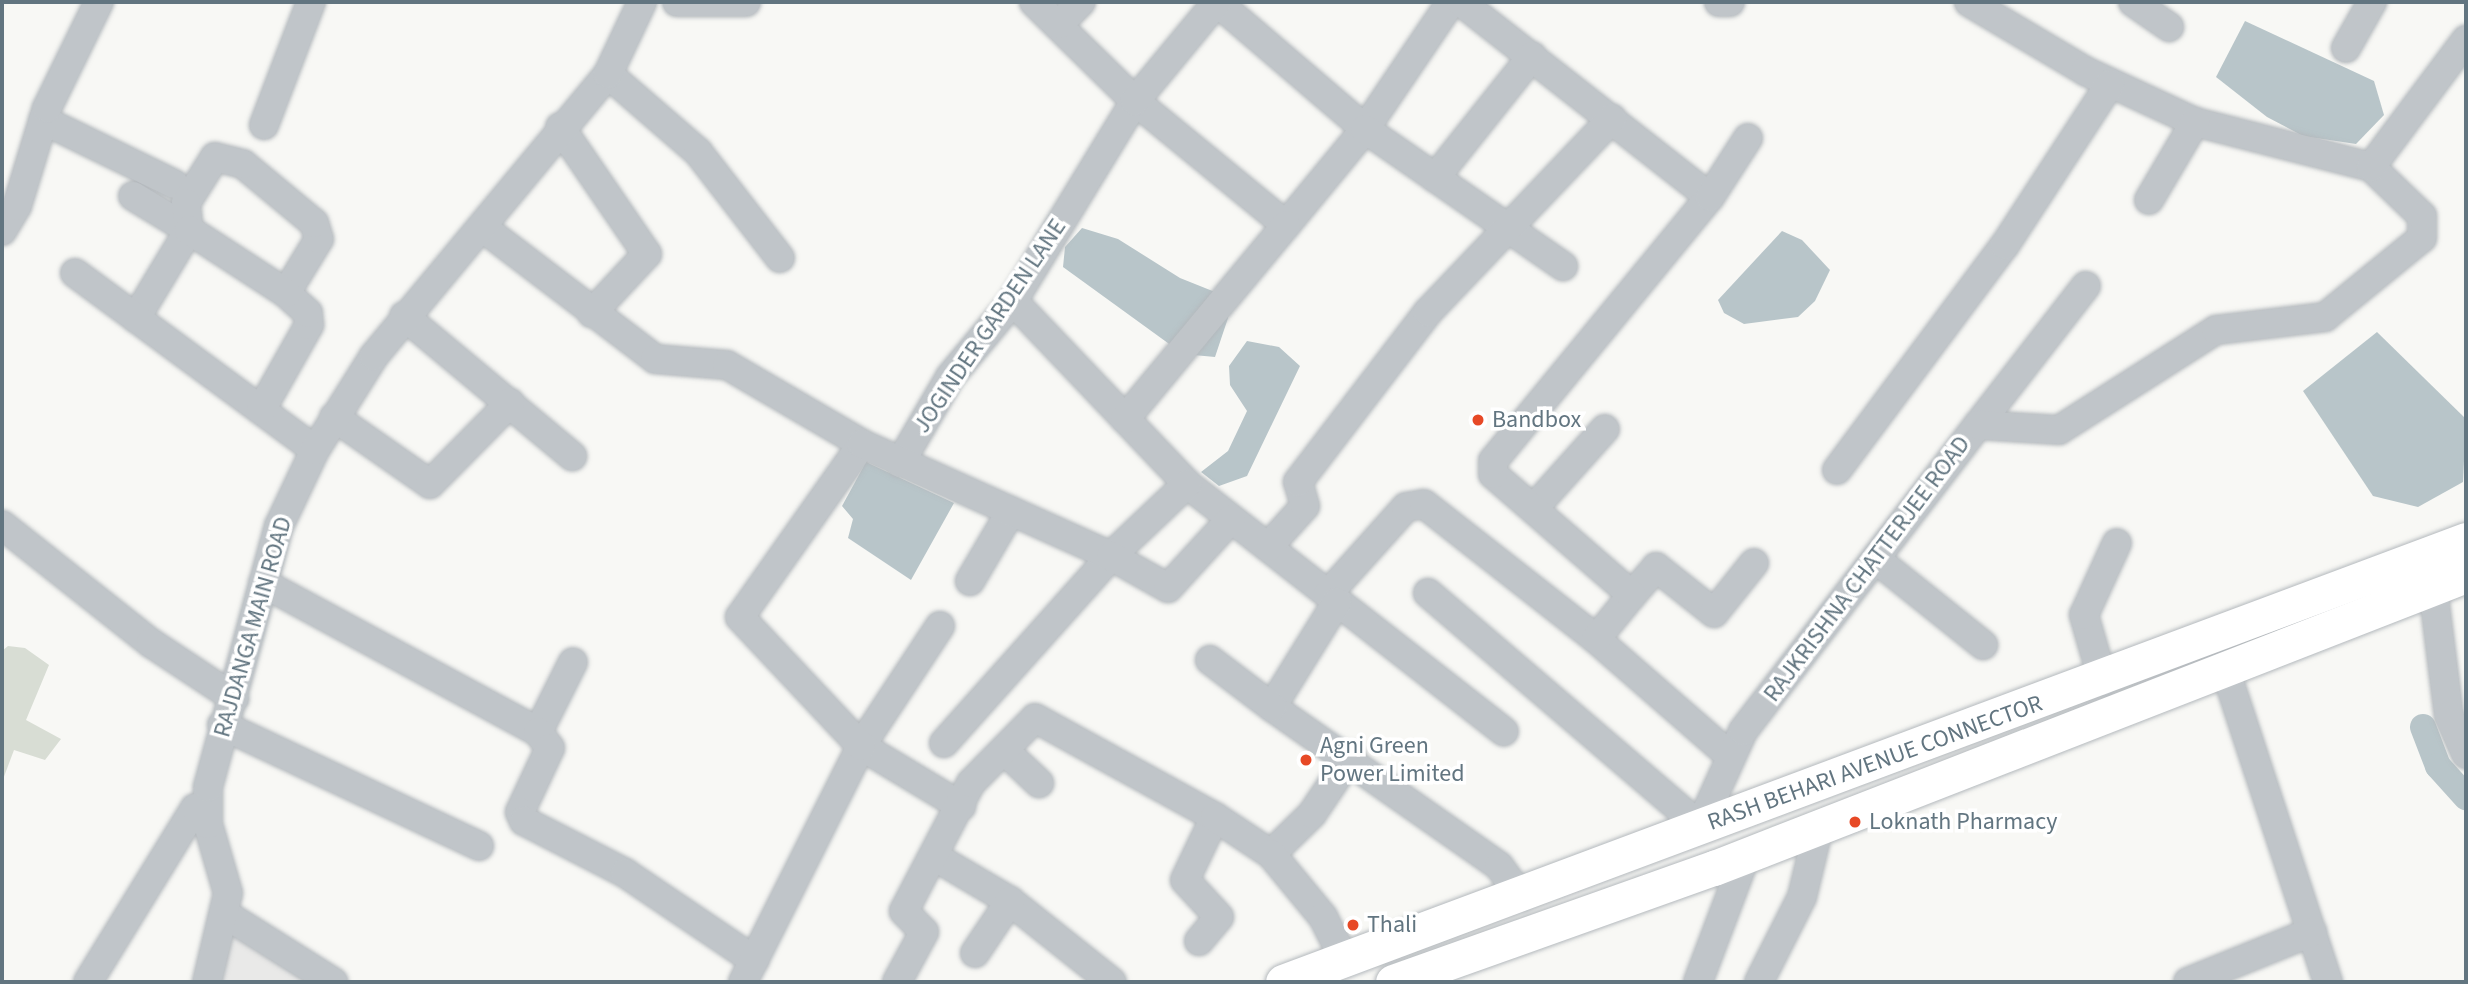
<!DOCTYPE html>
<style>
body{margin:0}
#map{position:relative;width:2468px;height:984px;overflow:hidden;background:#f8f8f5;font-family:"Source Sans 3",sans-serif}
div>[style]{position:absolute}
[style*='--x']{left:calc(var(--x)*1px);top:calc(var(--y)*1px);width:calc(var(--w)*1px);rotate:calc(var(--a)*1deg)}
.built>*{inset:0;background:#e9e9e8}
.green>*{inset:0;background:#d8ddd4}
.water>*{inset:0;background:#b8c5c9}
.canal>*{height:26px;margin:-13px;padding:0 13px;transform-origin:13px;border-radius:13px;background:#b8c5c9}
.roads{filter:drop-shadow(0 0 2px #b4b9bd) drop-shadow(0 0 2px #b4b9bd)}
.minor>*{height:28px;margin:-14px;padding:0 14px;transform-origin:14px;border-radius:14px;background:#c0c5c9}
.major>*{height:35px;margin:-17.5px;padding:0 17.5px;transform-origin:17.5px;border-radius:17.5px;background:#fff}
.dots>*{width:19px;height:19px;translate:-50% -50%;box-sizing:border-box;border:4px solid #fff;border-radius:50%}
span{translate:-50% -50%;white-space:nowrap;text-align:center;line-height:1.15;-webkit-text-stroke:7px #fff;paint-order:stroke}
.street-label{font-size:24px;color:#627580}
.poi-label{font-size:24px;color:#627580}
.left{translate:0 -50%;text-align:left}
.frame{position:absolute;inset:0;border:4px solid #627580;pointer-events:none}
</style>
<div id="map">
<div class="built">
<i style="clip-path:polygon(237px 923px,338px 982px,216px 982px)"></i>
</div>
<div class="green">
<i style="clip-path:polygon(8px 646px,25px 648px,49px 665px,26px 720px,61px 739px,45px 760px,14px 750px,2px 782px,2px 651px)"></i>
</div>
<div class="water">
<i style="clip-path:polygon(2245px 21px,2374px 81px,2384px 115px,2356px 144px,2303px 136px,2267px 117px,2216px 77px)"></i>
<i style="clip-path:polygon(1082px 228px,1118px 239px,1180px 278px,1225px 296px,1228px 318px,1215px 357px,1183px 354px,1063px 267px,1065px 247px)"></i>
<i style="clip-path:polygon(1782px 231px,1802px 240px,1830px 270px,1815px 301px,1798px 317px,1744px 324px,1724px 313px,1718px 300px)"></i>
<i style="clip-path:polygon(2377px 332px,2466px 419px,2463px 482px,2418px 507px,2373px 496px,2303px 391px)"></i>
<i style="clip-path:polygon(1247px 341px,1279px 347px,1300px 366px,1247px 476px,1219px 486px,1201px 472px,1228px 451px,1247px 411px,1230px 385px,1229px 366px)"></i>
<i style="clip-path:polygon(866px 462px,954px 503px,911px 580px,848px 538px,853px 519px,842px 506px)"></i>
</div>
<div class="canal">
<i style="--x:2423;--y:727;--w:42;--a:69"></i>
<i style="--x:2438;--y:766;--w:42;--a:47.9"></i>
</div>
<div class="roads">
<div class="minor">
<i style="--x:677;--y:2;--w:69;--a:0"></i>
<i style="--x:1034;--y:2;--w:141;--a:44.4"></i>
<i style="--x:1135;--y:101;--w:195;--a:39.4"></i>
<i style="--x:1286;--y:225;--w:124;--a:-50.5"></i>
<i style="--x:1365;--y:129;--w:153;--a:-55.9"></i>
<i style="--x:1217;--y:2;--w:195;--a:40.6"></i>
<i style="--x:1365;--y:129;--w:241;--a:34.7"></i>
<i style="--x:1461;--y:2;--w:316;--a:38.1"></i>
<i style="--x:1719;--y:2;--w:11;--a:0"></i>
<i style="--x:1969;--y:2;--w:135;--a:30.7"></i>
<i style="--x:2085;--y:71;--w:121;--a:24.9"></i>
<i style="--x:2195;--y:122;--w:182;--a:14.3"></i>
<i style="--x:2133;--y:2;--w:44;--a:34.8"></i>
<i style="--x:1059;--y:24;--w:31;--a:-45"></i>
<i style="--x:2346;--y:48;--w:53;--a:-60.5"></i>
<i style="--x:608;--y:74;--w:119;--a:40.9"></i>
<i style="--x:698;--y:152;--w:134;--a:52.3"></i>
<i style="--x:43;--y:120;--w:146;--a:26"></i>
<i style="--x:264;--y:125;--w:132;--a:-69.1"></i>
<i style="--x:560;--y:127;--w:154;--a:55.6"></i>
<i style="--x:647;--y:254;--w:81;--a:133"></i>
<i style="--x:1435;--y:178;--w:156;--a:-51.5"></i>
<i style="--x:133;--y:196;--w:66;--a:31.3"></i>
<i style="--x:189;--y:230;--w:103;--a:121.1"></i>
<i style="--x:2149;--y:200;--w:91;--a:-59.5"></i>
<i style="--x:482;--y:227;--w:218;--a:37.3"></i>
<i style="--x:655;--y:359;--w:72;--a:4.8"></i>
<i style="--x:727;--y:365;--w:156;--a:30.3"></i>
<i style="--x:2;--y:231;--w:29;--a:-59"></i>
<i style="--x:17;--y:206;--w:102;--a:-73"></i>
<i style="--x:47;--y:108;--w:118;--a:-63.9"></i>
<i style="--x:75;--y:273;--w:298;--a:36.4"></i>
<i style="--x:1013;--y:301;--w:253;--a:46.4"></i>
<i style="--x:1187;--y:484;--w:402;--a:38"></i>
<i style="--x:404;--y:316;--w:219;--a:39.8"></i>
<i style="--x:261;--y:410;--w:98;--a:-60.5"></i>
<i style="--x:309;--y:325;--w:12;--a:-95"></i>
<i style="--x:308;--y:313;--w:30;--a:-138"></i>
<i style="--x:286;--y:293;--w:63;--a:-58.6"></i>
<i style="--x:319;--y:239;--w:17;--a:-107"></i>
<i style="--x:314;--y:223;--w:92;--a:-140.3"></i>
<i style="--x:243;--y:164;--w:29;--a:-166"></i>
<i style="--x:215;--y:157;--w:54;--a:122.2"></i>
<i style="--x:186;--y:203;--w:27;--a:84"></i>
<i style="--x:189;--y:230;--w:116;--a:33"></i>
<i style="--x:334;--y:417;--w:117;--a:34.9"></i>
<i style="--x:430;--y:484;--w:114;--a:-45.4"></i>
<i style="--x:1125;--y:419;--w:252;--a:-50.3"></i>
<i style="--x:1978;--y:425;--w:176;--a:-52.2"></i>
<i style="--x:900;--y:463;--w:99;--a:-59.8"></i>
<i style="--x:950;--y:377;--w:99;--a:-50.3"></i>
<i style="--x:1013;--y:301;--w:234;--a:-58.6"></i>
<i style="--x:1135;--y:101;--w:129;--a:-50.4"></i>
<i style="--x:1837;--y:470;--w:281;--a:-53.3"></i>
<i style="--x:2005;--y:245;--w:192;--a:-56.9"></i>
<i style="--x:1534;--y:508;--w:106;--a:-48.1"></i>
<i style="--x:2;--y:525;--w:190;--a:38.4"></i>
<i style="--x:151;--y:643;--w:100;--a:33.5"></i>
<i style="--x:1268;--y:547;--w:55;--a:-47.9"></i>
<i style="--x:1305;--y:506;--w:25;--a:-106"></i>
<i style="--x:1298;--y:482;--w:214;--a:-52.6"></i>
<i style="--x:1428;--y:312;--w:267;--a:-46.4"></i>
<i style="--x:1877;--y:560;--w:136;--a:38.7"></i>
<i style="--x:970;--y:581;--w:81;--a:-59.6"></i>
<i style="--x:263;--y:583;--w:313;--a:28.4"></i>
<i style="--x:538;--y:732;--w:78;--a:-63.4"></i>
<i style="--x:2433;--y:588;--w:129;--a:82.9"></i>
<i style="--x:2449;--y:716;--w:42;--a:65.9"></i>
<i style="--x:1428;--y:593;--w:358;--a:40.6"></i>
<i style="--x:1328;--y:594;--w:117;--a:-48.1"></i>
<i style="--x:1406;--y:507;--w:18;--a:-9"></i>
<i style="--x:1424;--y:504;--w:219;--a:38.1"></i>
<i style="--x:1596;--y:639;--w:175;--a:41.1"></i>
<i style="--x:1632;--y:595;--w:37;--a:-49"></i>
<i style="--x:1656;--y:567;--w:74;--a:38.4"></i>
<i style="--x:1714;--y:613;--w:64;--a:-51.3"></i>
<i style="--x:1337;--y:602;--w:123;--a:121.8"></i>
<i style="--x:1272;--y:707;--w:277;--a:35"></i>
<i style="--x:1499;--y:866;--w:39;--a:54"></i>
<i style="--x:940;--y:626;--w:144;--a:123.4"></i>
<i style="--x:861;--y:746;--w:117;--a:31"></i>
<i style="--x:1596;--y:639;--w:57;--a:-50.7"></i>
<i style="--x:1632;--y:595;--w:184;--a:-139"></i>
<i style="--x:1493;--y:474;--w:13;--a:-90"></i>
<i style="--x:1493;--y:461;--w:342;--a:-50.6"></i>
<i style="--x:1710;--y:197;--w:70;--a:-57.2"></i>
<i style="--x:1210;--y:660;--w:78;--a:37.2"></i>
<i style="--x:2225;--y:669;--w:330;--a:71.8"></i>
<i style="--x:2103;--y:681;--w:69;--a:-106.1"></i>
<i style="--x:2084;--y:615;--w:79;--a:-65.4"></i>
<i style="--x:222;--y:725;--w:284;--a:25.2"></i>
<i style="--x:538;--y:732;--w:20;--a:53"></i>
<i style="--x:550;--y:748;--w:71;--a:115.1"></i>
<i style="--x:520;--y:812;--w:10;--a:66"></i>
<i style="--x:524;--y:821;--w:114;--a:27.2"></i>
<i style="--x:625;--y:873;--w:156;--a:34"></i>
<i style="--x:944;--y:743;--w:251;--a:-48.2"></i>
<i style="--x:1111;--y:556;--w:105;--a:-43.5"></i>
<i style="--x:1005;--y:751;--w:47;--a:43.3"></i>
<i style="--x:1700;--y:826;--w:104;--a:-65.6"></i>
<i style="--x:1743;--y:731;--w:386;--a:-52.5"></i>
<i style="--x:1978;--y:425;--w:81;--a:3.5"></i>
<i style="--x:2059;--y:430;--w:186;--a:-32.5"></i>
<i style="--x:2216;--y:330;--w:110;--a:-6.8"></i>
<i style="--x:2325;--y:317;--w:125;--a:-39.2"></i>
<i style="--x:2422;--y:238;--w:22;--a:-90"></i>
<i style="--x:2422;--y:216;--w:71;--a:-136.1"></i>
<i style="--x:2371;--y:167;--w:159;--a:-53.2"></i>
<i style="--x:1271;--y:854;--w:57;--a:-44.3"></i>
<i style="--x:1312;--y:814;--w:70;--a:-56.1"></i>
<i style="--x:937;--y:858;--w:85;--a:30.5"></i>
<i style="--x:1010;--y:901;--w:130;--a:38.5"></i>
<i style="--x:225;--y:914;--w:128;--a:32.2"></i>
<i style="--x:1199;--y:941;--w:31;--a:-50"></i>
<i style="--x:1219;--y:917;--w:50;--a:-132.6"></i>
<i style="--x:1185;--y:880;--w:70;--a:-64.5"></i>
<i style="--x:975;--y:953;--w:63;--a:-56.1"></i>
<i style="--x:88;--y:982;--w:204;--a:-58.4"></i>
<i style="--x:195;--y:808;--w:12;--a:9"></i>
<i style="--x:207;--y:982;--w:91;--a:-76.7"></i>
<i style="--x:228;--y:893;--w:72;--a:-106.2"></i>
<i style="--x:208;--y:824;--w:37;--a:-90"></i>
<i style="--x:208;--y:787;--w:270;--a:-74.8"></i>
<i style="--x:279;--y:526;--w:84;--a:-64.7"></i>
<i style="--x:315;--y:450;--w:111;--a:-57.9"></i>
<i style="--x:374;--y:356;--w:366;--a:-50.3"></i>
<i style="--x:608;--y:74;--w:80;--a:-64.7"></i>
<i style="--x:743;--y:982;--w:264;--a:-63.4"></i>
<i style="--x:861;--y:746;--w:177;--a:-133.2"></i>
<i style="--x:740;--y:617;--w:212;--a:-54.8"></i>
<i style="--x:862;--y:444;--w:273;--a:24.2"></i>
<i style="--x:1111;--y:556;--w:65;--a:29.3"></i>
<i style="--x:1168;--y:588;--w:93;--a:-47.6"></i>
<i style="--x:897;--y:982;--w:57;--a:-61.6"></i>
<i style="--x:924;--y:932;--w:29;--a:-134"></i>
<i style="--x:904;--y:911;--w:144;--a:-62.4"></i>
<i style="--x:971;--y:783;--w:91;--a:-45.4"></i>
<i style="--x:1035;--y:718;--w:205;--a:28.8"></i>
<i style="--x:1215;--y:817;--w:67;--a:33.5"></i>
<i style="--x:1271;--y:854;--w:82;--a:50.5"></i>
<i style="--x:1323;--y:917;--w:45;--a:63.4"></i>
<i style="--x:1698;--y:982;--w:136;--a:-69.3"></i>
<i style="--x:1759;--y:982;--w:95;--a:-63.2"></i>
<i style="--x:1802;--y:897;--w:73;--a:-76.5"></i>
<i style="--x:2188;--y:982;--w:134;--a:-22"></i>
</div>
<div class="major">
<i style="--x:1283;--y:982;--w:1263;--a:-20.49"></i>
<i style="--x:1393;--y:982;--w:341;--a:-19.6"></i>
<i style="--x:1714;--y:868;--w:807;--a:-21.29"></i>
</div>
</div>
<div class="dots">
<i style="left:1478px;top:420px;background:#e74926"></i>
<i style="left:1306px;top:760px;background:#e74926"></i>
<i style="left:1855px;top:822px;background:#e74926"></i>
<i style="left:1353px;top:925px;background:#e74926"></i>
</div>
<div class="street-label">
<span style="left:990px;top:326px;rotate:-56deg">JOGINDER GARDEN LANE</span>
<span style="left:1867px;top:569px;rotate:-53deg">RAJKRISHNA CHATTERJEE ROAD</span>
<span style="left:253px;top:627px;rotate:-74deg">RAJDANGA MAIN ROAD</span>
<span style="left:1875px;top:763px;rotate:-20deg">RASH BEHARI AVENUE CONNECTOR</span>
</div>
<div class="poi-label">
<span class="left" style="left:1492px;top:420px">Bandbox</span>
<span class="left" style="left:1320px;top:760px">Agni Green<br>Power Limited</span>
<span class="left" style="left:1869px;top:822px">Loknath Pharmacy</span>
<span class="left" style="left:1367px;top:925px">Thali</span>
</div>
<div class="frame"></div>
</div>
